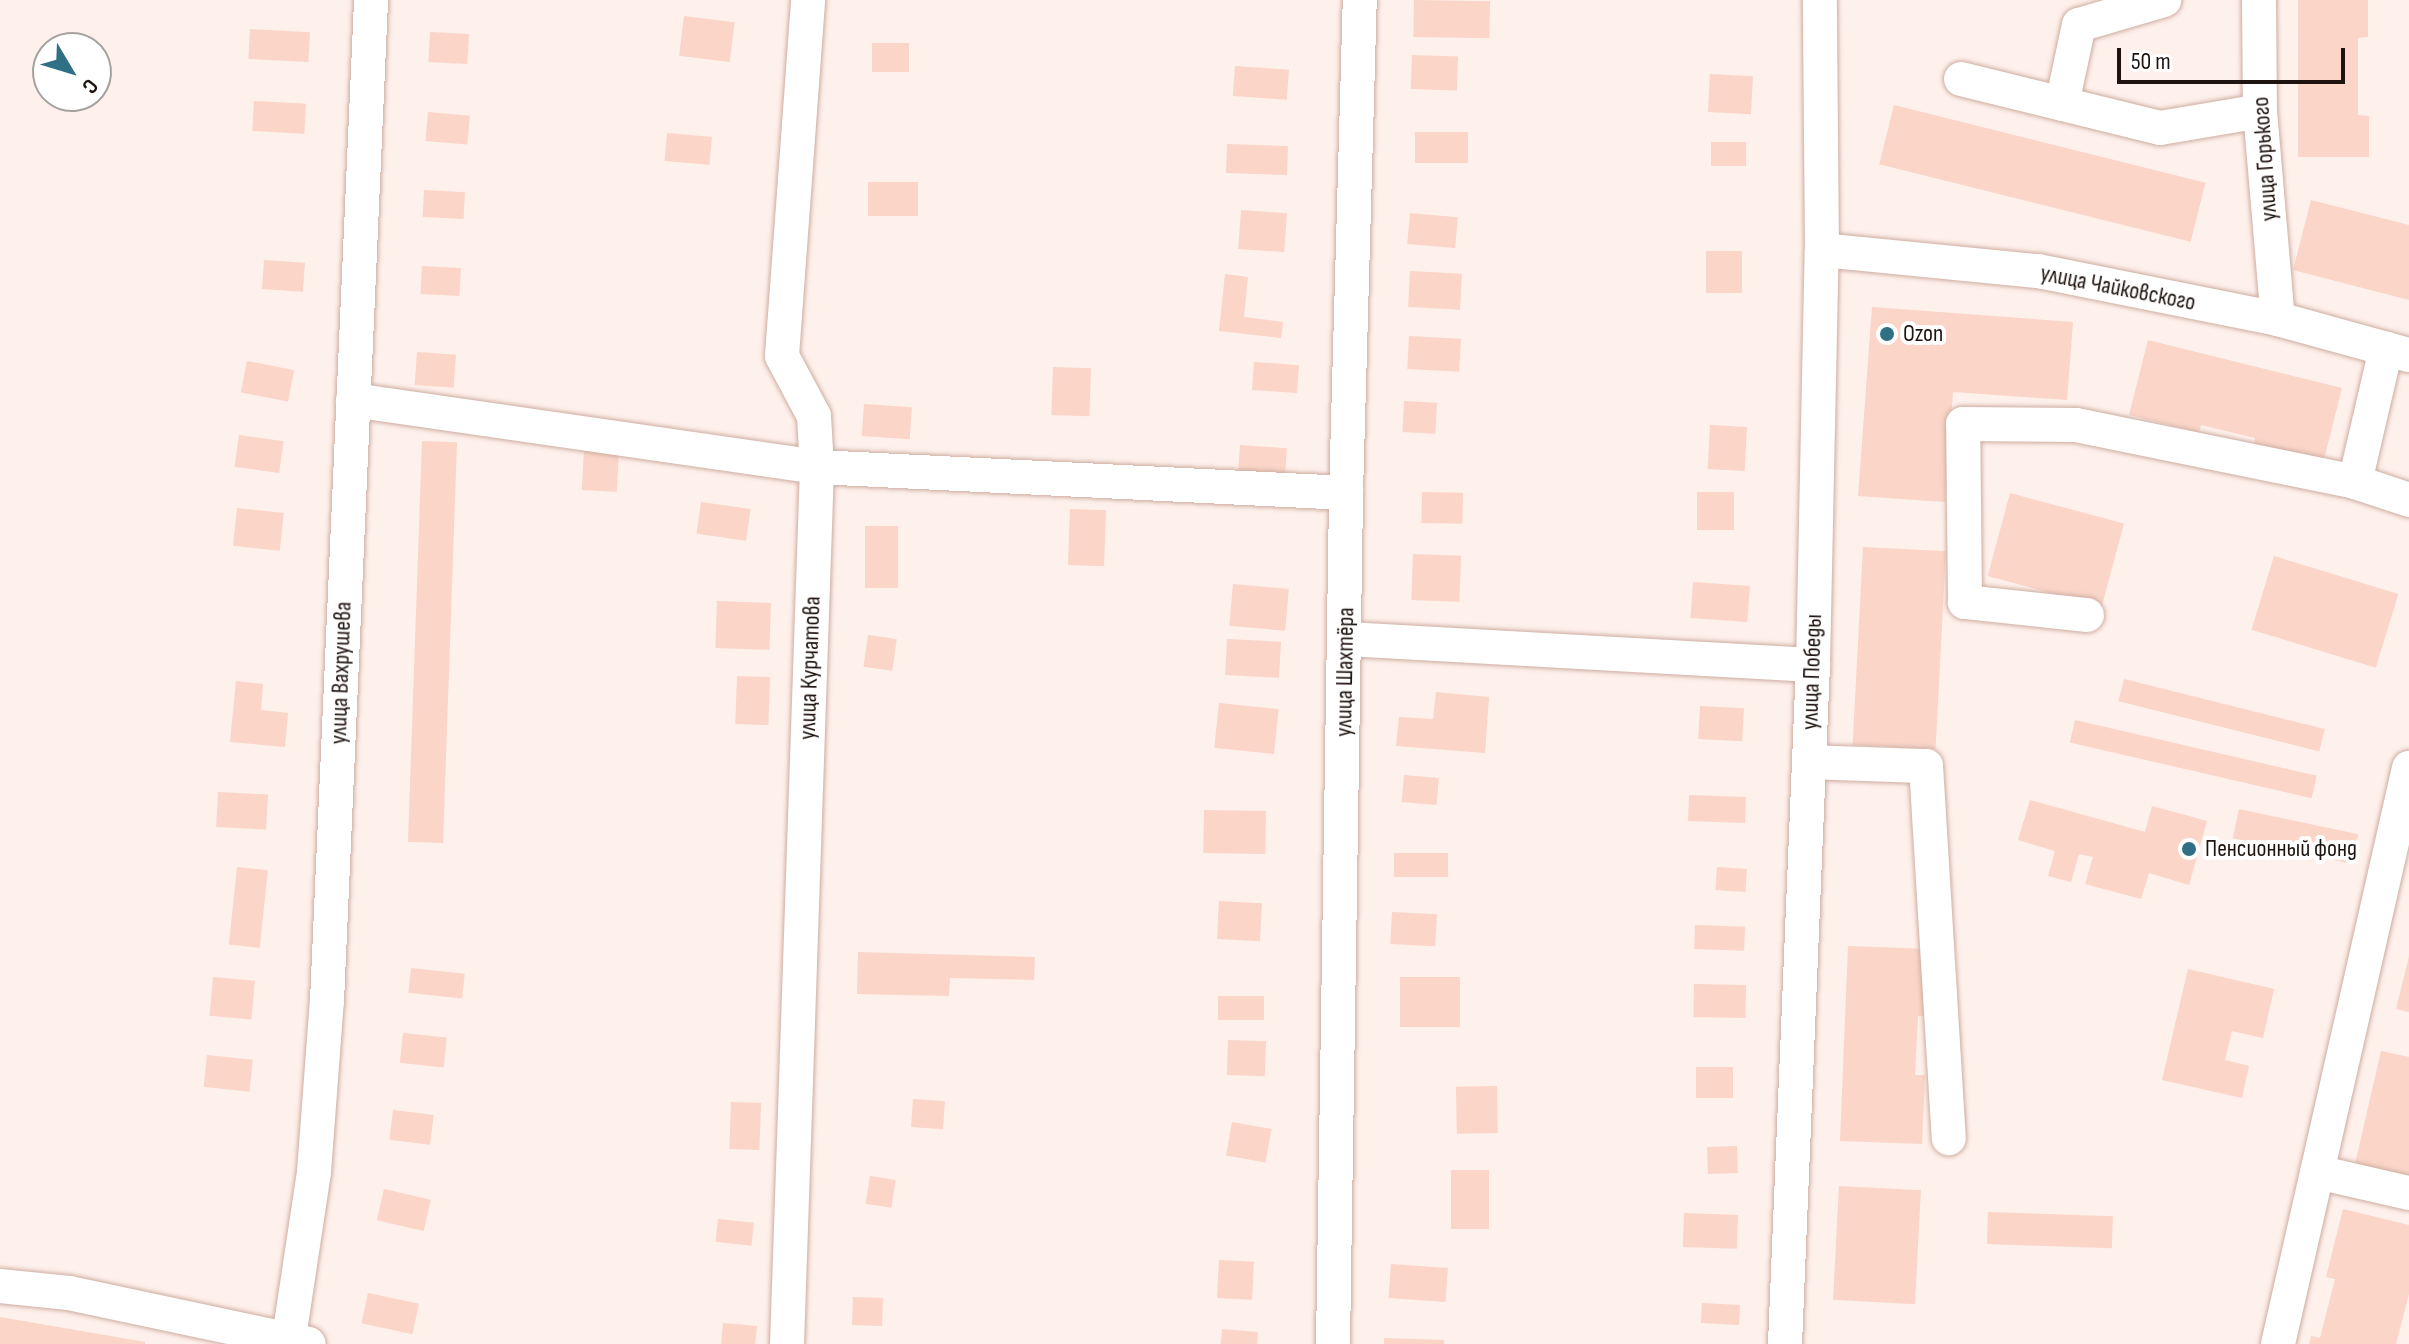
<!DOCTYPE html>
<meta charset="utf-8">
<style>
body{margin:0}
#map{position:relative;width:2409px;height:1344px;overflow:hidden;background:#fef0eb;font-family:"Sofia Sans Condensed",sans-serif}
div>[style]{position:absolute}
[style*='--x']{left:calc(var(--x)*1px);top:calc(var(--y)*1px);width:calc(var(--w)*1px);rotate:calc(var(--a)*1deg)}
.building>*{inset:0;background:#fad5c8;transform-origin:0 0}
.roads{filter:drop-shadow(0 0 2px #cdada0) drop-shadow(0 0 2px #cdada0)}
.minor>*{height:34px;margin:-17px;padding:0 17px;transform-origin:17px;border-radius:17px;background:#fff}
.dots>*{width:22px;height:22px;translate:-50% -50%;box-sizing:border-box;border:4px solid #fff;border-radius:50%}
span{translate:-50% -50%;white-space:nowrap;text-align:center;line-height:1.15;-webkit-text-stroke:8px #fff;paint-order:stroke}
.street-label{font-size:24px;color:#1f130f}
.poi-label{font-size:24px;color:#1f130f}
.left{translate:0 -50%;text-align:left}
.north{position:absolute;left:32px;top:32px;width:80px;height:80px;box-sizing:border-box;background:#fff;border:2px solid #a5a19f;border-radius:50%;rotate:128deg;font-size:22px;font-weight:700;line-height:32px;text-align:center;color:#1f130f}
.north::after{content:'';display:block;margin:auto;width:28px;height:36px;background:#307084;clip-path:polygon(50% 0,100% 100%,50% 72%,0 100%)}
.scale{position:absolute;left:2117px;top:48px;width:228px;height:36px;box-sizing:border-box;border:4px solid #1f130f;border-top:0;padding-left:10px;font-size:24px;line-height:28px;white-space:nowrap;color:#1f130f;-webkit-text-stroke:6px #fff;paint-order:stroke}
</style>
<div id="map">
<div class="building">
<i style="left:1414px;top:0;width:76px;height:37px;rotate:1deg"></i>
<i style="clip-path:polygon(2298px 0,2368px 0,2368px 37px,2358px 38px,2358px 115px,2369px 116px,2369px 157px,2298px 157px)"></i>
<i style="left:684px;top:16px;width:51px;height:40px;rotate:7deg"></i>
<i style="left:250px;top:29px;width:60px;height:30px;rotate:3deg"></i>
<i style="left:430px;top:32px;width:39px;height:30px;rotate:3deg"></i>
<i style="left:872px;top:43px;width:37px;height:29px"></i>
<i style="left:1412px;top:55px;width:46px;height:34px;rotate:2deg"></i>
<i style="left:1235px;top:66px;width:54px;height:30px;rotate:4deg"></i>
<i style="left:1710px;top:74px;width:43px;height:38px;rotate:3deg"></i>
<i style="left:254px;top:101px;width:52px;height:30px;rotate:3deg"></i>
<i style="left:1894px;top:105px;width:321px;height:61px;rotate:14deg"></i>
<i style="left:428px;top:112px;width:42px;height:29px;rotate:5deg"></i>
<i style="left:1415px;top:132px;width:53px;height:31px"></i>
<i style="left:667px;top:133px;width:45px;height:28px;rotate:5deg"></i>
<i style="left:1711px;top:142px;width:35px;height:24px"></i>
<i style="left:1227px;top:144px;width:61px;height:29px;rotate:2deg"></i>
<i style="left:868px;top:182px;width:50px;height:34px"></i>
<i style="left:424px;top:190px;width:41px;height:27px;rotate:3deg"></i>
<i style="clip-path:polygon(2311px 200px,2409px 225px,2409px 300px,2293px 270px)"></i>
<i style="left:1241px;top:210px;width:46px;height:39px;rotate:4deg"></i>
<i style="left:1410px;top:213px;width:48px;height:31px;rotate:5deg"></i>
<i style="left:1706px;top:251px;width:36px;height:42px"></i>
<i style="left:264px;top:260px;width:41px;height:29px;rotate:4deg"></i>
<i style="left:422px;top:266px;width:39px;height:28px;rotate:3deg"></i>
<i style="left:1410px;top:271px;width:52px;height:36px;rotate:3deg"></i>
<i style="clip-path:polygon(1225px 274px,1248px 277px,1244px 317px,1283px 322px,1281px 338px,1219px 331px)"></i>
<i style="clip-path:polygon(1872px 307px,2073px 322px,2067px 400px,1953px 392px,1945px 502px,1858px 496px)"></i>
<i style="left:1409px;top:336px;width:52px;height:33px;rotate:3deg"></i>
<i style="clip-path:polygon(2148px 340px,2342px 388px,2323px 463px,2254px 445px,2255px 438px,2201px 425px,2199px 432px,2129px 415px)"></i>
<i style="left:417px;top:352px;width:39px;height:33px;rotate:4deg"></i>
<i style="left:247px;top:361px;width:48px;height:32px;rotate:11deg"></i>
<i style="left:1254px;top:362px;width:45px;height:28px;rotate:4deg"></i>
<i style="left:1053px;top:367px;width:38px;height:48px;rotate:2deg"></i>
<i style="left:1404px;top:401px;width:33px;height:31px;rotate:3deg"></i>
<i style="left:864px;top:404px;width:48px;height:32px;rotate:4deg"></i>
<i style="left:1710px;top:425px;width:37px;height:44px;rotate:3deg"></i>
<i style="left:239px;top:435px;width:45px;height:32px;rotate:8deg"></i>
<i style="left:422px;top:441px;width:35px;height:401px;rotate:2deg"></i>
<i style="left:1240px;top:445px;width:47px;height:28px;rotate:4deg"></i>
<i style="left:584px;top:448px;width:35px;height:42px;rotate:3deg"></i>
<i style="left:1422px;top:492px;width:41px;height:31px;rotate:1deg"></i>
<i style="left:1697px;top:492px;width:37px;height:38px"></i>
<i style="left:2010px;top:493px;width:118px;height:86px;rotate:15deg"></i>
<i style="left:701px;top:502px;width:50px;height:32px;rotate:8deg"></i>
<i style="left:237px;top:508px;width:47px;height:38px;rotate:6deg"></i>
<i style="left:1070px;top:509px;width:36px;height:56px;rotate:2deg"></i>
<i style="left:865px;top:526px;width:33px;height:62px"></i>
<i style="left:1863px;top:547px;width:83px;height:198px;rotate:3deg"></i>
<i style="left:1413px;top:554px;width:48px;height:46px;rotate:2deg"></i>
<i style="left:2274px;top:556px;width:130px;height:77px;rotate:17deg"></i>
<i style="left:1693px;top:582px;width:57px;height:36px;rotate:4deg"></i>
<i style="left:1233px;top:584px;width:56px;height:42px;rotate:5deg"></i>
<i style="left:717px;top:601px;width:54px;height:47px;rotate:2deg"></i>
<i style="left:868px;top:635px;width:29px;height:32px;rotate:8deg"></i>
<i style="left:1227px;top:639px;width:54px;height:36px;rotate:3deg"></i>
<i style="left:737px;top:676px;width:33px;height:48px;rotate:2deg"></i>
<i style="left:2124px;top:679px;width:207px;height:23px;rotate:14deg"></i>
<i style="clip-path:polygon(236px 681px,263px 684px,261px 710px,288px 713px,285px 747px,230px 742px)"></i>
<i style="clip-path:polygon(1436px 692px,1489px 697px,1485px 753px,1396px 746px,1399px 717px,1433px 719px)"></i>
<i style="left:1219px;top:703px;width:60px;height:45px;rotate:6deg"></i>
<i style="left:1700px;top:706px;width:44px;height:33px;rotate:3deg"></i>
<i style="left:2075px;top:720px;width:248px;height:23px;rotate:13deg"></i>
<i style="left:1404px;top:775px;width:35px;height:27px;rotate:5deg"></i>
<i style="left:218px;top:792px;width:50px;height:35px;rotate:3deg"></i>
<i style="left:1689px;top:795px;width:57px;height:26px;rotate:2deg"></i>
<i style="clip-path:polygon(2030px 800px,2145px 832px,2152px 806px,2207px 821px,2189px 885px,2149px 873px,2141px 899px,2085px 884px,2093px 857px,2079px 854px,2071px 882px,2048px 876px,2055px 851px,2018px 840px)"></i>
<i style="left:2239px;top:809px;width:122px;height:30px;rotate:12deg"></i>
<i style="left:1204px;top:810px;width:62px;height:43px;rotate:1deg"></i>
<i style="left:1448px;top:853px;width:24px;height:54px;rotate:90deg"></i>
<i style="left:237px;top:867px;width:31px;height:78px;rotate:6deg"></i>
<i style="left:1717px;top:867px;width:30px;height:23px;rotate:4deg"></i>
<i style="left:1219px;top:901px;width:43px;height:38px;rotate:3deg"></i>
<i style="left:1392px;top:912px;width:45px;height:32px;rotate:3deg"></i>
<i style="left:1695px;top:925px;width:50px;height:24px;rotate:2deg"></i>
<i style="clip-path:polygon(1848px 946px,1930px 949px,1927px 1016px,1918px 1016px,1915px 1075px,1925px 1075px,1922px 1144px,1840px 1141px)"></i>
<i style="clip-path:polygon(858px 952px,1035px 957px,1034px 980px,950px 978px,949px 996px,857px 994px)"></i>
<i style="clip-path:polygon(2409px 956px,2409px 1012px,2396px 1009px)"></i>
<i style="left:411px;top:968px;width:54px;height:25px;rotate:6deg"></i>
<i style="clip-path:polygon(2188px 969px,2274px 989px,2263px 1038px,2232px 1031px,2225px 1060px,2249px 1066px,2242px 1098px,2162px 1080px)"></i>
<i style="left:213px;top:977px;width:42px;height:39px;rotate:5deg"></i>
<i style="left:1400px;top:977px;width:60px;height:50px"></i>
<i style="left:1694px;top:984px;width:52px;height:33px;rotate:1deg"></i>
<i style="left:1218px;top:996px;width:46px;height:24px"></i>
<i style="left:403px;top:1033px;width:44px;height:30px;rotate:6deg"></i>
<i style="left:1228px;top:1040px;width:38px;height:35px;rotate:2deg"></i>
<i style="clip-path:polygon(2381px 1051px,2409px 1057px,2409px 1176px,2355px 1164px)"></i>
<i style="left:207px;top:1055px;width:46px;height:32px;rotate:6deg"></i>
<i style="left:1696px;top:1067px;width:37px;height:31px"></i>
<i style="left:1497px;top:1086px;width:47px;height:41px;rotate:89deg"></i>
<i style="left:913px;top:1099px;width:32px;height:28px;rotate:4deg"></i>
<i style="left:731px;top:1102px;width:30px;height:47px;rotate:2deg"></i>
<i style="left:393px;top:1110px;width:41px;height:30px;rotate:7deg"></i>
<i style="left:1232px;top:1122px;width:40px;height:34px;rotate:10deg"></i>
<i style="left:1737px;top:1146px;width:27px;height:30px;rotate:88deg"></i>
<i style="left:1451px;top:1170px;width:38px;height:59px"></i>
<i style="left:870px;top:1176px;width:26px;height:28px;rotate:9deg"></i>
<i style="left:1839px;top:1186px;width:82px;height:114px;rotate:3deg"></i>
<i style="left:384px;top:1189px;width:48px;height:32px;rotate:13deg"></i>
<i style="clip-path:polygon(2343px 1209px,2409px 1225px,2409px 1294px,2396px 1344px,2309px 1344px,2311px 1336px,2320px 1338px,2335px 1279px,2326px 1277px)"></i>
<i style="left:1988px;top:1212px;width:125px;height:32px;rotate:2deg"></i>
<i style="left:1684px;top:1213px;width:54px;height:34px;rotate:2deg"></i>
<i style="left:718px;top:1219px;width:36px;height:23px;rotate:6deg"></i>
<i style="left:1219px;top:1260px;width:35px;height:38px;rotate:3deg"></i>
<i style="left:1391px;top:1264px;width:57px;height:34px;rotate:4deg"></i>
<i style="left:368px;top:1293px;width:52px;height:31px;rotate:12deg"></i>
<i style="left:853px;top:1297px;width:30px;height:28px;rotate:2deg"></i>
<i style="left:1702px;top:1303px;width:38px;height:20px;rotate:3deg"></i>
<i style="clip-path:polygon(0 1317px,145px 1342px,145px 1344px,0 1344px)"></i>
<i style="clip-path:polygon(723px 1323px,757px 1326px,755px 1344px,721px 1344px)"></i>
<i style="clip-path:polygon(1222px 1329px,1258px 1332px,1257px 1344px,1221px 1344px)"></i>
<i style="clip-path:polygon(1384px 1338px,1444px 1340px,1444px 1344px,1384px 1344px)"></i>
</div>
<div class="roads">
<div class="minor">
<i style="--x:2259;--y:0;--w:111;--a:89.5"></i>
<i style="--x:2260;--y:111;--w:209;--a:85.1"></i>
<i style="--x:1961;--y:79;--w:205;--a:13.8"></i>
<i style="--x:2160;--y:128;--w:101;--a:-9.6"></i>
<i style="--x:2062;--y:104;--w:81;--a:-77.9"></i>
<i style="--x:2079;--y:25;--w:89;--a:-16.4"></i>
<i style="--x:1822;--y:250;--w:217;--a:5.6"></i>
<i style="--x:2038;--y:271;--w:245;--a:11.3"></i>
<i style="--x:2278;--y:319;--w:136;--a:15.4"></i>
<i style="--x:353;--y:400;--w:469;--a:8.2"></i>
<i style="--x:817;--y:467;--w:530;--a:2.81"></i>
<i style="--x:2355;--y:482;--w:137;--a:-76.9"></i>
<i style="--x:2087;--y:615;--w:123;--a:-173.9"></i>
<i style="--x:1965;--y:602;--w:178;--a:-90.6"></i>
<i style="--x:1963;--y:424;--w:113;--a:0.5"></i>
<i style="--x:2076;--y:425;--w:285;--a:11.5"></i>
<i style="--x:2355;--y:482;--w:57;--a:18.4"></i>
<i style="--x:1346;--y:639;--w:468;--a:3.2"></i>
<i style="--x:1809;--y:762;--w:117;--a:2"></i>
<i style="--x:1926;--y:766;--w:373;--a:86.5"></i>
<i style="--x:2317;--y:1172;--w:94;--a:12.9"></i>
<i style="--x:0;--y:1286;--w:69;--a:5.8"></i>
<i style="--x:69;--y:1293;--w:245;--a:12"></i>
<i style="--x:288;--y:1344;--w:174;--a:-81.4"></i>
<i style="--x:314;--y:1172;--w:171;--a:-85.7"></i>
<i style="--x:327;--y:1001;--w:1002;--a:-87.48"></i>
<i style="--x:787;--y:1344;--w:878;--a:-88.04"></i>
<i style="--x:817;--y:467;--w:51;--a:-93.4"></i>
<i style="--x:814;--y:416;--w:68;--a:-118.1"></i>
<i style="--x:782;--y:356;--w:357;--a:-85.8"></i>
<i style="--x:1333;--y:1344;--w:851;--a:-89.12"></i>
<i style="--x:1346;--y:493;--w:493;--a:-88.4"></i>
<i style="--x:1785;--y:1344;--w:680;--a:-87.64"></i>
<i style="--x:1813;--y:665;--w:415;--a:-88.8"></i>
<i style="--x:1822;--y:250;--w:250;--a:-90.5"></i>
<i style="--x:2278;--y:1344;--w:591;--a:-77.19"></i>
</div>
</div>
<div class="dots">
<i style="left:1887px;top:334px;background:#307084"></i>
<i style="left:2189px;top:849px;background:#307084"></i>
</div>
<div class="street-label">
<span style="left:2265px;top:159px;rotate:-94deg">улица Горького</span>
<span style="left:2118px;top:288px;rotate:11deg">улица Чайковского</span>
<span style="left:810px;top:668px;rotate:-88deg">улица Курчатова</span>
<span style="left:1345px;top:672px;rotate:-89deg">улица Шахтёра</span>
<span style="left:1812px;top:672px;rotate:-88deg">улица Победы</span>
<span style="left:341px;top:673px;rotate:-88deg">улица Вахрушева</span>
</div>
<div class="poi-label">
<span class="left" style="left:1903px;top:334px">Ozon</span>
<span class="left" style="left:2205px;top:849px">Пенсионный фонд</span>
</div>
<div class="north">С</div>
<div class="scale">50 m</div>
</div>
